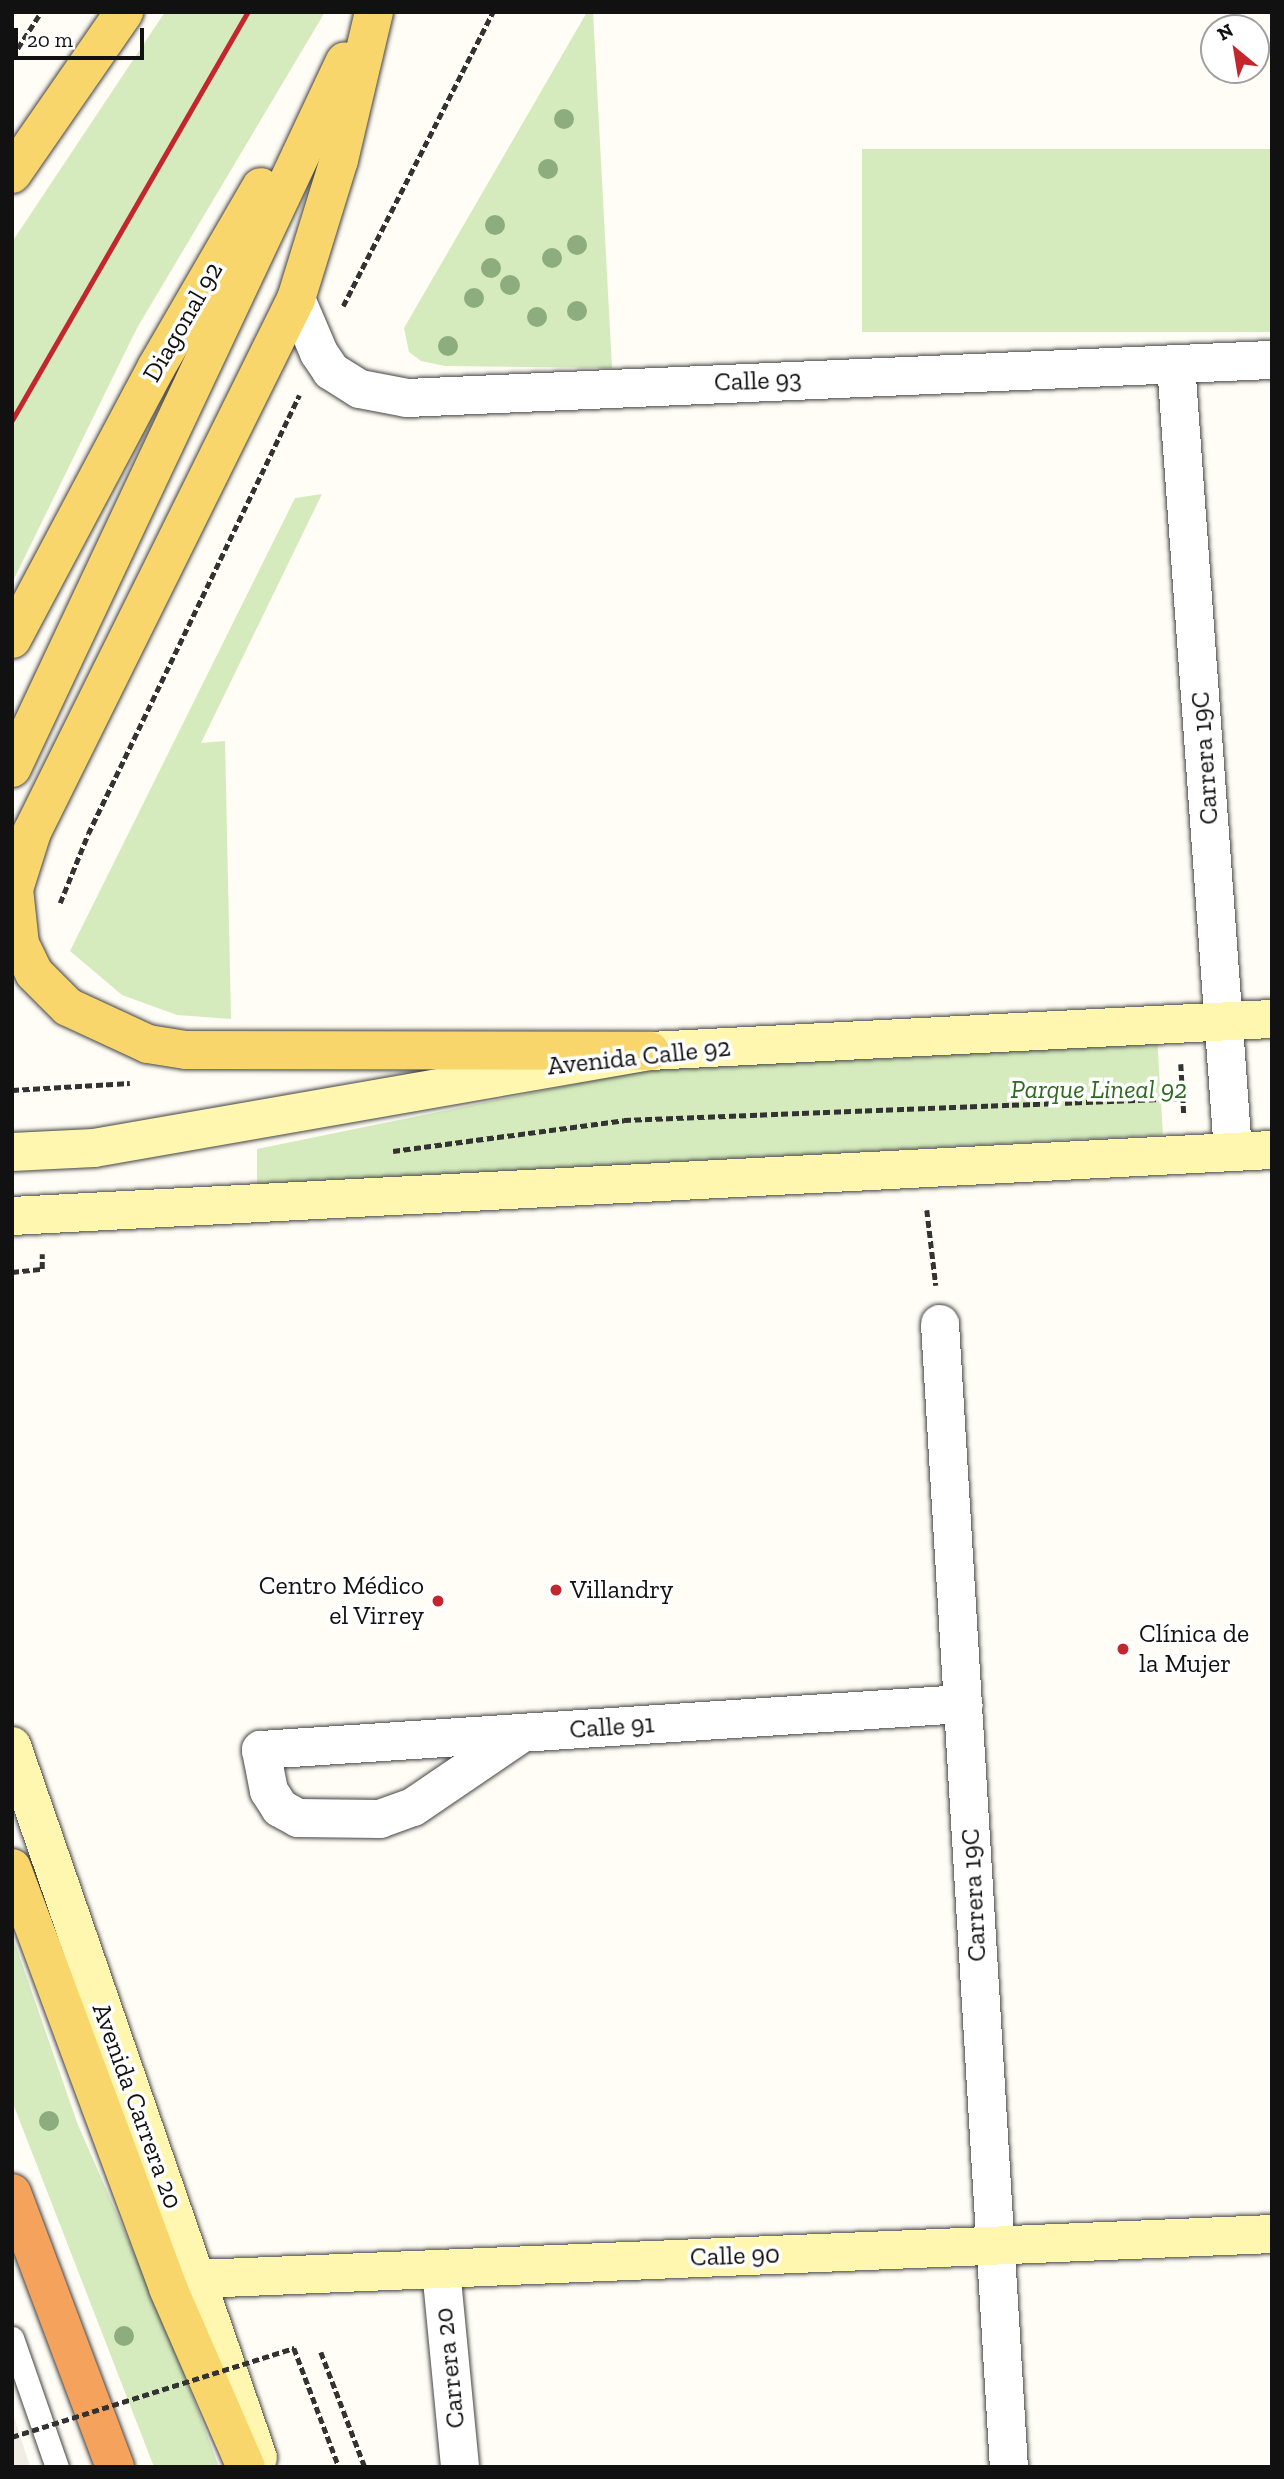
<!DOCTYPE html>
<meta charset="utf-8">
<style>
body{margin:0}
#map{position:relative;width:1284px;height:2479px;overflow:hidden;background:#fffdf5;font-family:"Zilla Slab",serif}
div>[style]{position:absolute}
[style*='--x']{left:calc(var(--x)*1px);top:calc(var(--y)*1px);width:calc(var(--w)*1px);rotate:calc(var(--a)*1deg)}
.green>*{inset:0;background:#d5ebbd;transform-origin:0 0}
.plaza>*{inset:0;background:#f1ede2}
.path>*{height:4.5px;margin-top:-2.25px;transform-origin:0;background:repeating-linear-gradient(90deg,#333 0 7px,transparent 0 10.5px)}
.roads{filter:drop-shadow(0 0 2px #444) drop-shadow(0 0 2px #444)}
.lane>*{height:23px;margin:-11.5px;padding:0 11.5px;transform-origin:11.5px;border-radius:11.5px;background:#fff}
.street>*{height:38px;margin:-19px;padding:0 19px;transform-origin:19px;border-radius:19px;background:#fff}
.secondary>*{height:38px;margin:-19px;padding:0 19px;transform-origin:19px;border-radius:19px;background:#fff6b0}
.primary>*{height:38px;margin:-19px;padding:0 19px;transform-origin:19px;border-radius:19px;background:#f9d66b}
.highway>*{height:38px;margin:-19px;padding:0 19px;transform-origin:19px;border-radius:19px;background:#f5a25d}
.rail>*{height:5px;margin:-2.5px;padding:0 2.5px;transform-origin:2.5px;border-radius:2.5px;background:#c4262e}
.path-bridge>*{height:4.5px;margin-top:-2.25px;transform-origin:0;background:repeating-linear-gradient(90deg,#333 0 7px,transparent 0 10.5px)}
.trees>*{width:20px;height:20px;margin:-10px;border-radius:50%;background:#8dad7f}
.dots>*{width:19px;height:19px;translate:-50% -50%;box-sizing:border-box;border:4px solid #fff;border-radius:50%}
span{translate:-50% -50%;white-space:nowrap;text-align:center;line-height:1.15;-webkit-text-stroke:7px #fff;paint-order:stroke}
.street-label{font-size:26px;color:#111}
.park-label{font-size:26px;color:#2f6b1f;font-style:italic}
.poi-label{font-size:26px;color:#111}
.right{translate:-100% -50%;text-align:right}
.left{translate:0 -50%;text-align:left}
.frame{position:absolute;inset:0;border:14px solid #111;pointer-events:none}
.north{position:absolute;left:1200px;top:14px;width:70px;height:70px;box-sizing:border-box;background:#fff;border:2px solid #a0a0a0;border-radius:50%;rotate:330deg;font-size:19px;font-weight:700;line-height:28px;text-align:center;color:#111}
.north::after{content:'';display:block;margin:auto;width:24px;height:32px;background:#c4262e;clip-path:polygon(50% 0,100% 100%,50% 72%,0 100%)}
.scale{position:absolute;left:14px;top:28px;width:130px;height:32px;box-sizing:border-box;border:4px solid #111;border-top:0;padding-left:9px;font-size:21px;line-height:24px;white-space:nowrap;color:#111;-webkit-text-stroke:5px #fff;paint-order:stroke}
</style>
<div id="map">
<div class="green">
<i style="clip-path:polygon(165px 12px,325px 12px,137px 328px,12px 583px,12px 242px)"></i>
<i style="clip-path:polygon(587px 12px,593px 12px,612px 368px,445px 366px,421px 361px,409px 352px,404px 328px)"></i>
<i style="left:1272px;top:149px;width:183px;height:410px;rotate:90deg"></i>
<i style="clip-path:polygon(322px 494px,201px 743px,225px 741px,231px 1019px,177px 1015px,122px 995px,70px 951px,295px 498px)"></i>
<i style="clip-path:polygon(1157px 1037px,1163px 1135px,257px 1185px,257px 1149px,658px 1067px)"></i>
<i style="clip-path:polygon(12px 1935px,78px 2125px,169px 2333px,219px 2467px,154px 2467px,12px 2101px)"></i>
</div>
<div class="plaza">
<i style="clip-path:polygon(12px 2410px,30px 2467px,12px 2467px)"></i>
</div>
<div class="path">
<i style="--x:12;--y:57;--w:54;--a:-57.2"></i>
<i style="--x:343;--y:306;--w:330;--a:-63"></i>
<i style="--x:60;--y:903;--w:74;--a:-67.9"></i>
<i style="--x:88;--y:834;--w:487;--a:-64.3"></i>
<i style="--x:1181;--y:1064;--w:50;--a:86.6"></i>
<i style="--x:12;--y:1090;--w:118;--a:-3.4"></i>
<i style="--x:393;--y:1151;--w:233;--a:-7.6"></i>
<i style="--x:624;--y:1120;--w:563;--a:-2.24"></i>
<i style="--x:927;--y:1210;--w:76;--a:83.2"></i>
<i style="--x:12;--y:1272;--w:30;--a:-6"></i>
<i style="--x:42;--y:1269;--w:15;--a:-90"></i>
<i style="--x:294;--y:2348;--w:127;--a:69.3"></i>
<i style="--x:321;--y:2352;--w:123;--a:69.1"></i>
</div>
<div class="roads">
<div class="lane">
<i style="--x:12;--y:2338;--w:137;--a:70.8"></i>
</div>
<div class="street">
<i style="--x:296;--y:299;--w:59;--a:66.9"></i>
<i style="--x:319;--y:353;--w:22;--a:56"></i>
<i style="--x:331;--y:371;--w:34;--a:32"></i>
<i style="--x:360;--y:389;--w:48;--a:10.8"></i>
<i style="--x:407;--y:398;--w:866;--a:-2.52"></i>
<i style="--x:1176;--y:364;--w:790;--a:85.86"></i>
<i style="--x:940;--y:1324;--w:1145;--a:86.55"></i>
<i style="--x:522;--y:1733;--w:132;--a:145.8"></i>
<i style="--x:413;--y:1807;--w:35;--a:160"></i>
<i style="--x:380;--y:1819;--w:82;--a:-179.3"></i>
<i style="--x:298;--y:1818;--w:21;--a:-151"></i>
<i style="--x:280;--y:1808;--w:20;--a:-123"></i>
<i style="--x:269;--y:1791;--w:42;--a:-101"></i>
<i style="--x:261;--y:1750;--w:704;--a:-3.75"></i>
<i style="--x:441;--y:2269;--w:199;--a:84.5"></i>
</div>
<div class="secondary">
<i style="--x:12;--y:1152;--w:82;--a:-2.8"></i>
<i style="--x:94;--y:1148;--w:564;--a:-9.9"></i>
<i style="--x:650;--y:1051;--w:623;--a:-2.95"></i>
<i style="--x:12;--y:1216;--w:1262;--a:-3"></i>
<i style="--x:12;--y:1746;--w:753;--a:70.94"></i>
<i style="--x:199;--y:2279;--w:1074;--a:-2.4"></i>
</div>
<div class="primary">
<i style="--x:374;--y:12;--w:152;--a:103.3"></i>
<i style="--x:339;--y:160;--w:145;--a:107.2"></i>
<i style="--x:296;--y:299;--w:595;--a:116.35"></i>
<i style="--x:32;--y:832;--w:60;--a:107.5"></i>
<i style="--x:14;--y:889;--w:55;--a:83.8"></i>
<i style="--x:20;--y:944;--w:32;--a:64"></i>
<i style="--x:34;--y:973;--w:48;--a:45"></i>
<i style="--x:68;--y:1007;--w:88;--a:24.8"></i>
<i style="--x:148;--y:1044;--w:38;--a:9"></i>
<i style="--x:186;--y:1050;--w:464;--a:0.1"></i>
<i style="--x:12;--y:174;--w:197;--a:-55.3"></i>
<i style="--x:12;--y:639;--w:307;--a:-62"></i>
<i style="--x:156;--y:368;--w:209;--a:-59.9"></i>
<i style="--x:12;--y:768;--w:781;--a:-64.78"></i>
<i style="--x:12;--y:1868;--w:448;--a:69.6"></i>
<i style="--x:168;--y:2288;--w:195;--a:66.5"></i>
</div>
<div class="highway">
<i style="--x:12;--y:2193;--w:293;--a:69.4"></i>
</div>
</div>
<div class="rail">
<i style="--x:12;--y:420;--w:471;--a:-60"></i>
</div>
<div class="path-bridge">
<i style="--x:12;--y:2437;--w:296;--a:-17.5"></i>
</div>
<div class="trees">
<i style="left:564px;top:119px"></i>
<i style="left:548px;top:169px"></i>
<i style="left:495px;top:225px"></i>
<i style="left:577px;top:245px"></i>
<i style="left:552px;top:258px"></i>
<i style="left:491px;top:268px"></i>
<i style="left:510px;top:285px"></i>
<i style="left:474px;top:298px"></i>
<i style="left:577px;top:311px"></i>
<i style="left:537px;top:317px"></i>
<i style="left:448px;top:346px"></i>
<i style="left:49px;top:2121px"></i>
<i style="left:124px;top:2336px"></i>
</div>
<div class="dots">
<i style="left:556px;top:1590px;background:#c4262e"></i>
<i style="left:438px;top:1601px;background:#c4262e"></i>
<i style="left:1123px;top:1649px;background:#c4262e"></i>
</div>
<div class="street-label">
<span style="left:183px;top:322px;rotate:-60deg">Diagonal 92</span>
<span style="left:758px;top:381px;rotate:-2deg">Calle 93</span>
<span style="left:1205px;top:758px;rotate:-94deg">Carrera 19C</span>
<span style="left:639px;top:1057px;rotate:-6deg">Avenida Calle 92</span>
<span style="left:612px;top:1727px;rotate:-4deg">Calle 91</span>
<span style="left:974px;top:1895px;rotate:-93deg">Carrera 19C</span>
<span style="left:137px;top:2106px;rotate:70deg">Avenida Carrera 20</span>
<span style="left:735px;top:2256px;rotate:-2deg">Calle 90</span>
<span style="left:450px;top:2368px;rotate:-96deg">Carrera 20</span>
</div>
<div class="park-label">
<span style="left:1099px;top:1090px">Parque Lineal 92</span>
</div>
<div class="poi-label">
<span class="right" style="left:424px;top:1601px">Centro Médico<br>el Virrey</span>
<span class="left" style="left:570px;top:1590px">Villandry</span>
<span class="left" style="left:1139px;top:1649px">Clínica de<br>la Mujer</span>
</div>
<div class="frame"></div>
<div class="north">N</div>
<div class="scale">20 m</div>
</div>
